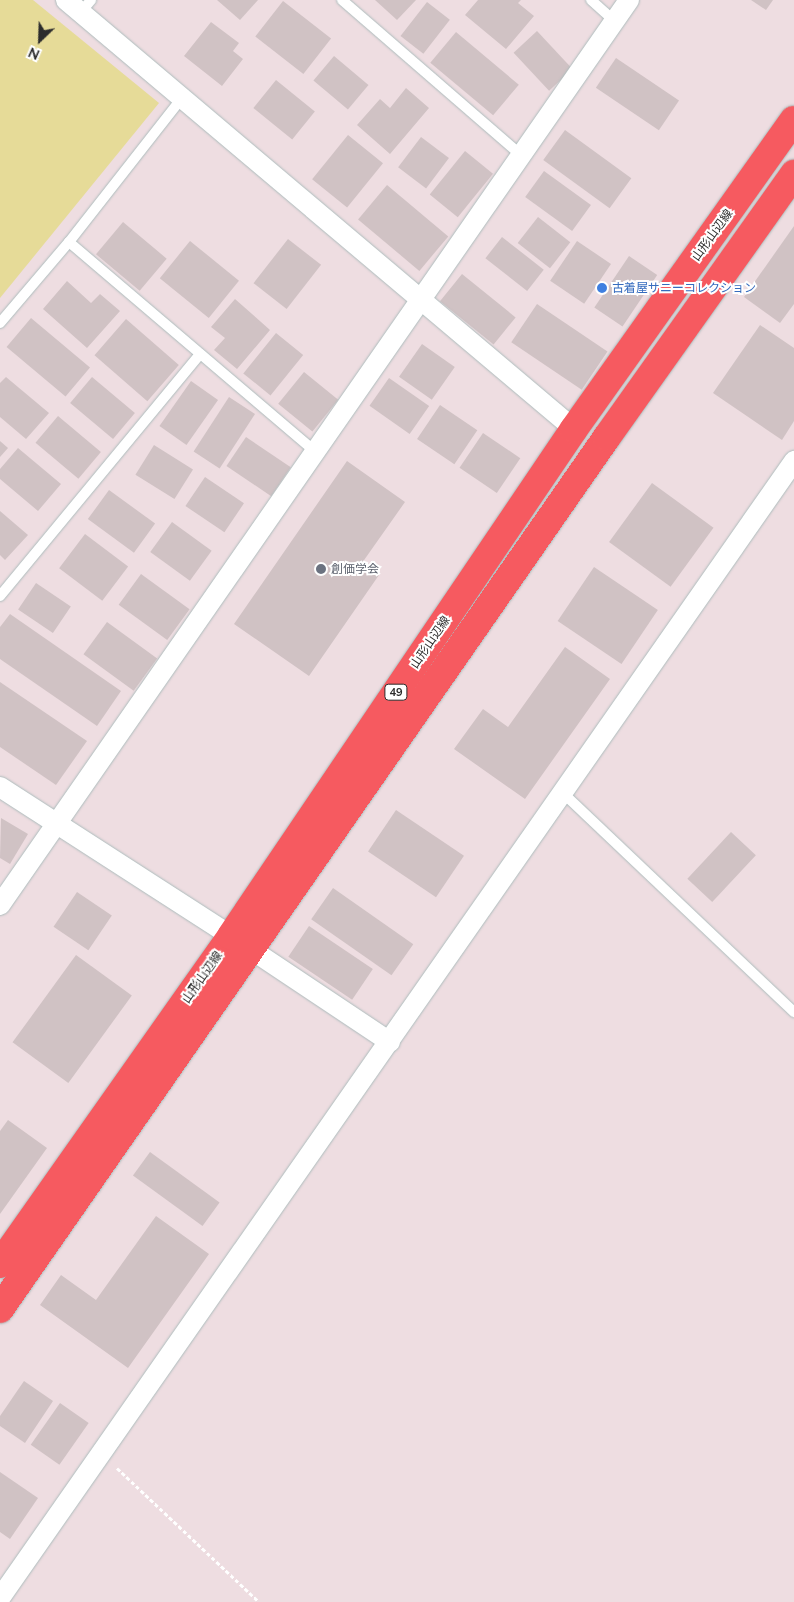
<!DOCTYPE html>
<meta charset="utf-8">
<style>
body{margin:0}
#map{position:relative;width:794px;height:1602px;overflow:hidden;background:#eedde1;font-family:Mulish,"Noto Sans JP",sans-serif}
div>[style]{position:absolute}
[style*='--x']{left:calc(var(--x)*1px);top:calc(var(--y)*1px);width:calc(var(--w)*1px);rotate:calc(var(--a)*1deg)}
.green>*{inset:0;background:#e6db98}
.building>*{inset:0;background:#d0c2c4;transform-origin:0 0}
.path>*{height:3px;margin-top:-1.5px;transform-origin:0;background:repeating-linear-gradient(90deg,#fff 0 4px,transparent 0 6.5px)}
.roads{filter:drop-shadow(0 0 1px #adbcbc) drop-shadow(0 0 1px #adbcbc)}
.lane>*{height:10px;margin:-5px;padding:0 5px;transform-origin:5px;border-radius:5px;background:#fff}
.street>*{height:20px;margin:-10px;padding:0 10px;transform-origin:10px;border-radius:10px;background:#fff}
.primary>*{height:28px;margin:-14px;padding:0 14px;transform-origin:14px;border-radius:14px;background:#f65a60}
.dots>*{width:14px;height:14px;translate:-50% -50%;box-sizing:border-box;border:2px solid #fff;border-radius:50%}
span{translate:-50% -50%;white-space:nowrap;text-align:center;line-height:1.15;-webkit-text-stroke:4px #fff;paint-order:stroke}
.shield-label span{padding:1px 4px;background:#fff;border:1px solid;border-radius:4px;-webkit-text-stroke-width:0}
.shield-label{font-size:11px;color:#2c2c2c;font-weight:700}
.street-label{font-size:12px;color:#2c2c2c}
.shop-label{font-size:12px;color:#366cbe}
.left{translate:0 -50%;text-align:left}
.worship-label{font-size:12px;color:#5b616d}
.north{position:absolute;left:15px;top:15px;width:50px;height:50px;-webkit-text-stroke:4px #fff;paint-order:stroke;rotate:204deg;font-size:14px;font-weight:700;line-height:20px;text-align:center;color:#2c2c2c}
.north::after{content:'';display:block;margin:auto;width:18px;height:22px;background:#2c2c2c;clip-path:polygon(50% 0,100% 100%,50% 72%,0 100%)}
</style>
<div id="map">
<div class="green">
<i style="clip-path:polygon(0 0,33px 0,159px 103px,0 298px)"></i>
</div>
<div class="building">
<i style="clip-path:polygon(217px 0,258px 0,240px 20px)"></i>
<i style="clip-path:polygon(375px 0,416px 0,397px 20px)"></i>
<i style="clip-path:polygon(478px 0,521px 0,518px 3px,534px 16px,506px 49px,465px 15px)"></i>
<i style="clip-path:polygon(751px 0,773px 0,766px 10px)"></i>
<i style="left:283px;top:1px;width:61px;height:45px;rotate:38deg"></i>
<i style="left:427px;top:2px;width:29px;height:43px;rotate:38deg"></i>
<i style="clip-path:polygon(211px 22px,239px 43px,233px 51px,243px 59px,222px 86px,184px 56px)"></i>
<i style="left:537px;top:31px;width:52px;height:32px;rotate:47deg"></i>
<i style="left:456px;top:32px;width:82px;height:40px;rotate:40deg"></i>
<i style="left:334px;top:56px;width:45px;height:32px;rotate:40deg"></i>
<i style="left:616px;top:58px;width:76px;height:36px;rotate:34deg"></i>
<i style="left:276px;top:80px;width:50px;height:36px;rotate:39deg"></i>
<i style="clip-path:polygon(406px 88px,429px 108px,390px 154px,357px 125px,380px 99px,390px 108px)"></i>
<i style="left:565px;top:130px;width:82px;height:37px;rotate:36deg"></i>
<i style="left:348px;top:135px;width:45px;height:57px;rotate:39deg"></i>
<i style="left:421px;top:137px;width:35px;height:38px;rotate:37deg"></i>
<i style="left:465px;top:151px;width:36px;height:56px;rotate:39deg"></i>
<i style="left:544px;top:171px;width:58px;height:32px;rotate:36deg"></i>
<i style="left:387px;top:185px;width:80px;height:45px;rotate:40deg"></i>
<i style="left:538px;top:217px;width:41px;height:33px;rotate:38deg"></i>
<i style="left:123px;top:222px;width:57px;height:42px;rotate:40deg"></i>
<i style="clip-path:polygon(794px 226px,794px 304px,780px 323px,744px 297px)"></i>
<i style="left:502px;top:237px;width:53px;height:27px;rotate:38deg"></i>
<i style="left:288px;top:239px;width:42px;height:56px;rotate:38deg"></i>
<i style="left:190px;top:241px;width:63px;height:48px;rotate:39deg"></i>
<i style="left:577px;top:241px;width:41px;height:48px;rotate:34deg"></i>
<i style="left:629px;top:256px;width:34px;height:62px;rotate:34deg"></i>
<i style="left:462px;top:274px;width:69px;height:35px;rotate:39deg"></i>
<i style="clip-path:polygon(67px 281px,91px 303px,100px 294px,120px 311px,87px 348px,43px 309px)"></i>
<i style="clip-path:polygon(235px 299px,270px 330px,237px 369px,214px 350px,225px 338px,211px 327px)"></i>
<i style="left:537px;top:304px;width:85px;height:46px;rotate:34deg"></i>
<i style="left:31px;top:318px;width:77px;height:38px;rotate:40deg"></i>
<i style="left:126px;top:319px;width:70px;height:48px;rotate:41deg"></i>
<i style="clip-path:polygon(760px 325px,794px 348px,794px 421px,782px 440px,713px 393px)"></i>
<i style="left:276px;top:333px;width:35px;height:52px;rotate:39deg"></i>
<i style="left:422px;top:344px;width:40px;height:40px;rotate:35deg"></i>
<i style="left:304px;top:372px;width:44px;height:41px;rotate:39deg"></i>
<i style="clip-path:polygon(6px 377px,49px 413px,26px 439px,0 417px,0 383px)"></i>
<i style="left:92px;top:377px;width:56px;height:34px;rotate:40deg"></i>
<i style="left:389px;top:378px;width:49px;height:34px;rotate:35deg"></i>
<i style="left:191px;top:381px;width:33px;height:55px;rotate:35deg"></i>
<i style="left:229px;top:397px;width:31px;height:65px;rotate:33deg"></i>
<i style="left:440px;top:405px;width:45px;height:41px;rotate:34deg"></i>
<i style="left:58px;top:416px;width:56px;height:35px;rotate:40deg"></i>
<i style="left:483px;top:433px;width:45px;height:42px;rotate:34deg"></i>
<i style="left:246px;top:437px;width:54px;height:35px;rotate:34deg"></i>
<i style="clip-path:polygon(0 441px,8px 448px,0 457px)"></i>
<i style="left:154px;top:445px;width:46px;height:35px;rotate:32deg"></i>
<i style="clip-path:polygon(18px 448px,61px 484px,38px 511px,0 479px,0 469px)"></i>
<i style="clip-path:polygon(347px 461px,405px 502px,362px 563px,379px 575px,309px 676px,234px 624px)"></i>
<i style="left:205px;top:477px;width:47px;height:35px;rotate:34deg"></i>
<i style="left:652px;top:483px;width:76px;height:73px;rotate:36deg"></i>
<i style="left:109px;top:490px;width:57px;height:36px;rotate:36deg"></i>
<i style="clip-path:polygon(0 511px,28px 535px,5px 560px,0 555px)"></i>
<i style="left:172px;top:522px;width:49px;height:37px;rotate:36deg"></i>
<i style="left:85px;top:534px;width:54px;height:43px;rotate:37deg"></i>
<i style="left:594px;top:567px;width:77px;height:65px;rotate:34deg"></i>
<i style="left:141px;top:574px;width:60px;height:38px;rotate:36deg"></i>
<i style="left:36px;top:583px;width:42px;height:32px;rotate:34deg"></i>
<i style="clip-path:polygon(10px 614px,121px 691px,97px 726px,0 659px,0 627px)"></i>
<i style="left:107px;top:622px;width:62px;height:40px;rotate:36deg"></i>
<i style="clip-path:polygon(565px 647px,610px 679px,525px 799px,454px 749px,483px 709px,508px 727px)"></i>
<i style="clip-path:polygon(0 682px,87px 741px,56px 785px,0 747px)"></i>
<i style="left:396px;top:810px;width:82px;height:50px;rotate:34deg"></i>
<i style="clip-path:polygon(1px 818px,28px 834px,10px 864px,0 858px)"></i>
<i style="left:731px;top:832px;width:34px;height:64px;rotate:43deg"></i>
<i style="left:333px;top:888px;width:98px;height:38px;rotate:35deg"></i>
<i style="left:77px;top:892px;width:42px;height:42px;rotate:34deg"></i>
<i style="left:309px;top:926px;width:77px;height:37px;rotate:34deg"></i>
<i style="left:76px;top:955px;width:69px;height:108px;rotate:36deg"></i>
<i style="clip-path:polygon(8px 1120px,47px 1148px,0 1214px,0 1131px)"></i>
<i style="left:150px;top:1152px;width:86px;height:29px;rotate:36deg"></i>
<i style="clip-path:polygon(156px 1216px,209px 1254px,128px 1368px,40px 1305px,61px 1275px,96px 1300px)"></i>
<i style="clip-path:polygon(24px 1381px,53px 1401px,25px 1443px,0 1426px,0 1416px)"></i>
<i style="left:60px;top:1403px;width:35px;height:51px;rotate:35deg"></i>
<i style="clip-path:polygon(0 1472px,38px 1498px,10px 1539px,0 1532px)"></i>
</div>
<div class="path">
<i style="--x:117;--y:1468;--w:195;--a:43.3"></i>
</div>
<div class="roads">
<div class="lane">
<i style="--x:342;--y:0;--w:238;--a:40.9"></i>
<i style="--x:591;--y:0;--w:31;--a:42"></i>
<i style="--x:81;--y:12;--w:16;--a:-50"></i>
<i style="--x:69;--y:242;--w:323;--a:40.4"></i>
<i style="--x:0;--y:323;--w:106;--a:-49.6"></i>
<i style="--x:69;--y:242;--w:183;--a:-51.9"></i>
<i style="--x:0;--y:596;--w:314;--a:-50.4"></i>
<i style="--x:562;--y:792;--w:320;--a:43.5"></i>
</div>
<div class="street">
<i style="--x:66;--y:0;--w:665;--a:40.18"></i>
<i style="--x:0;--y:787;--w:275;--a:32.8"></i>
<i style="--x:231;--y:936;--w:191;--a:33.7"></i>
<i style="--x:0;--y:905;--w:1102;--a:-55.2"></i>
<i style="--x:0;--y:1598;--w:1387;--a:-55.07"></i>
</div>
<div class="primary">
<i style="--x:0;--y:1264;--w:401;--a:-54.8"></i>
<i style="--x:231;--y:936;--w:612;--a:-55.92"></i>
<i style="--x:574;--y:429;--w:379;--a:-54.6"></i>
<i style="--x:0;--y:1309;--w:1062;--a:-55.16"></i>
<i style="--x:607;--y:437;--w:323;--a:-54.6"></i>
</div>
</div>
<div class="dots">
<i style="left:602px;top:288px;background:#3f7fe0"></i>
<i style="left:321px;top:569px;background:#6b7280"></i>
</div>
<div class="shield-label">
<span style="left:396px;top:692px">49</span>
</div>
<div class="street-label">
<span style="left:712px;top:235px;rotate:-54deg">山形山辺線</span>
<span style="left:430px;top:642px;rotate:-56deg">山形山辺線</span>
<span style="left:202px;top:977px;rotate:-55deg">山形山辺線</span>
</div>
<div class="shop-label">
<span class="left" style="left:612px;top:288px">古着屋サニーコレクション</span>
</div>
<div class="worship-label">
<span class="left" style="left:331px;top:569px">創価学会</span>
</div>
<div class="north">N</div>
</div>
